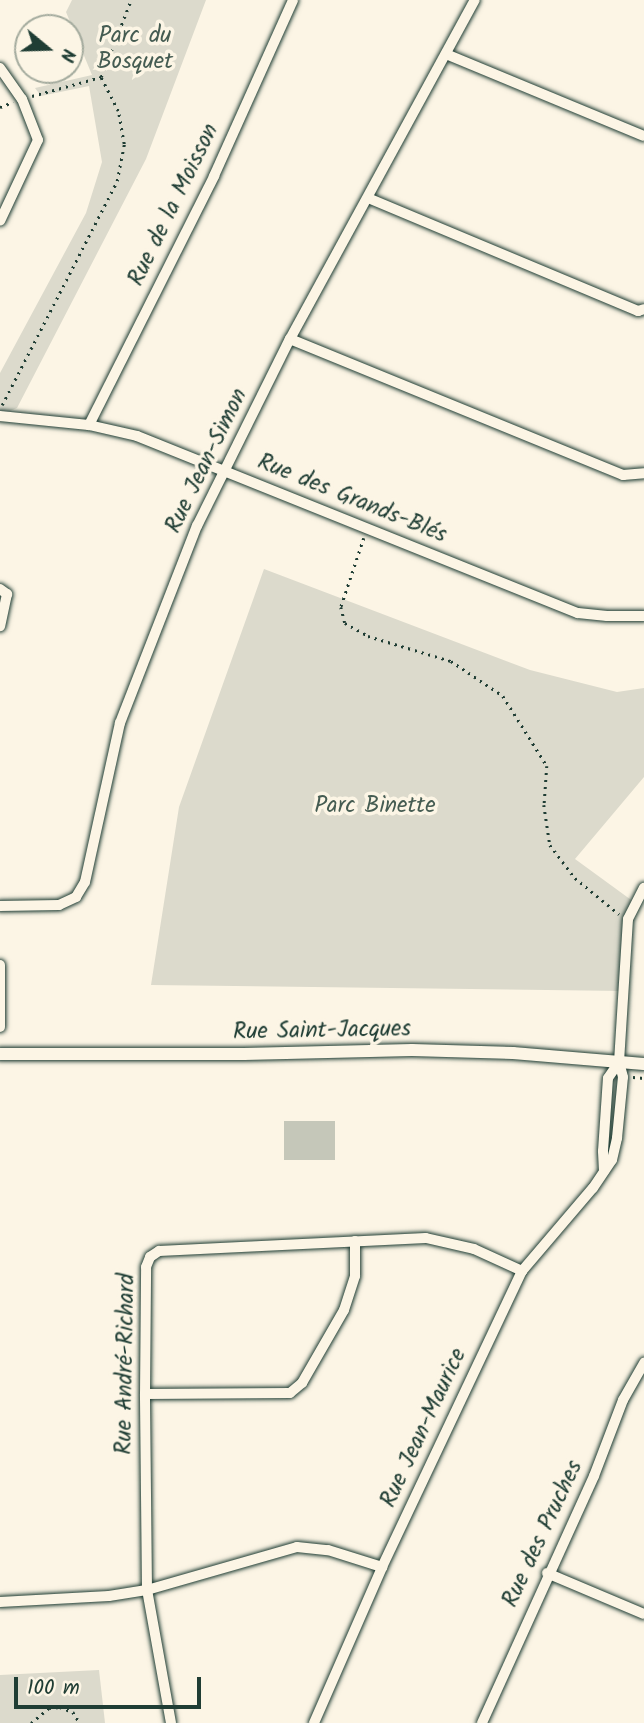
<!DOCTYPE html>
<meta charset="utf-8">
<style>
body{margin:0}
#map{position:relative;width:644px;height:1723px;overflow:hidden;background:#fcf5e5;font-family:Kalam,sans-serif}
div>[style]{position:absolute}
[style*='--x']{left:calc(var(--x)*1px);top:calc(var(--y)*1px);width:calc(var(--w)*1px);rotate:calc(var(--a)*1deg)}
.green>*{inset:0;background:#dcdacc}
.building>*{inset:0;background:#c5c7b9;transform-origin:0 0}
.path>*{height:2.5px;margin-top:-1.25px;transform-origin:0;background:repeating-linear-gradient(90deg,#1f3d34 0 2px,transparent 0 7px)}
.roads{filter:drop-shadow(0 0 2px #1f3d34) drop-shadow(0 0 2px #1f3d34)}
.minor>*{height:10px;margin:-5px;padding:0 5px;transform-origin:5px;border-radius:5px;background:#fcf5e5}
.tertiary>*{height:12px;margin:-6px;padding:0 6px;transform-origin:6px;border-radius:6px;background:#fcf5e5}
span{translate:-50% -50%;white-space:nowrap;text-align:center;line-height:1.15;-webkit-text-stroke:7px #fcf5e5;paint-order:stroke}
.park-label{font-size:23px;color:#455c52}
.street-label{font-size:23px;color:#1f3d34}
.north{position:absolute;left:14px;top:14px;width:70px;height:70px;box-sizing:border-box;background:#fcf5e5;border:2px solid #a4ab9e;border-radius:50%;rotate:109deg;font-size:19px;font-weight:700;line-height:28px;text-align:center;color:#1f3d34}
.north::after{content:'';display:block;margin:auto;width:24px;height:32px;background:#1f3d34;clip-path:polygon(50% 0,100% 100%,50% 72%,0 100%)}
.scale{position:absolute;left:14px;top:1677px;width:187px;height:32px;box-sizing:border-box;border:4px solid #1f3d34;border-top:0;padding-left:9px;font-size:21px;line-height:24px;white-space:nowrap;color:#1f3d34;-webkit-text-stroke:5px #fcf5e5;paint-order:stroke}
</style>
<div id="map">
<div class="green">
<i style="clip-path:polygon(72px 0,206px 0,146px 159px,17px 408px,0 415px,0 373px,86px 213px,102px 162px,89px 86px,41px 96px,35px 88px,92px 75px,66px 12px)"></i>
<i style="clip-path:polygon(264px 569px,530px 670px,617px 692px,644px 688px,644px 777px,575px 859px,634px 902px,623px 991px,151px 985px,179px 807px)"></i>
<i style="clip-path:polygon(99px 1670px,105px 1723px,0 1723px,0 1675px)"></i>
</div>
<div class="building">
<i style="left:284px;top:1121px;width:51px;height:39px"></i>
</div>
<div class="path">
<i style="--x:32;--y:96;--w:72;--a:-15.4"></i>
<i style="--x:101;--y:77;--w:83;--a:-68.7"></i>
<i style="--x:0;--y:107;--w:14;--a:-21"></i>
<i style="--x:2;--y:405;--w:252;--a:-62.8"></i>
<i style="--x:117;--y:181;--w:38;--a:-79"></i>
<i style="--x:124;--y:144;--w:34;--a:-100"></i>
<i style="--x:118;--y:111;--w:38;--a:-117"></i>
<i style="--x:364;--y:538;--w:73;--a:108.4"></i>
<i style="--x:341;--y:607;--w:16;--a:76"></i>
<i style="--x:345;--y:623;--w:26;--a:29"></i>
<i style="--x:368;--y:636;--w:87;--a:16.8"></i>
<i style="--x:451;--y:661;--w:63;--a:33.9"></i>
<i style="--x:503;--y:696;--w:83;--a:57.8"></i>
<i style="--x:547;--y:766;--w:39;--a:94"></i>
<i style="--x:544;--y:805;--w:40;--a:81.5"></i>
<i style="--x:550;--y:845;--w:41;--a:52.9"></i>
<i style="--x:575;--y:878;--w:57;--a:39.3"></i>
<i style="--x:633;--y:1077;--w:11;--a:5"></i>
<i style="--x:31;--y:1723;--w:23;--a:-40"></i>
<i style="--x:49;--y:1708;--w:11;--a:-5"></i>
<i style="--x:60;--y:1707;--w:14;--a:21"></i>
<i style="--x:73;--y:1712;--w:13;--a:58"></i>
</div>
<div class="roads">
<div class="minor">
<i style="--x:446;--y:54;--w:214;--a:22.5"></i>
<i style="--x:0;--y:68;--w:38;--a:55"></i>
<i style="--x:22;--y:99;--w:44;--a:68.7"></i>
<i style="--x:38;--y:140;--w:89;--a:115.1"></i>
<i style="--x:368;--y:198;--w:293;--a:22.7"></i>
<i style="--x:638;--y:311;--w:6;--a:-18"></i>
<i style="--x:290;--y:339;--w:360;--a:22.2"></i>
<i style="--x:623;--y:475;--w:21;--a:-5"></i>
<i style="--x:0;--y:416;--w:89;--a:5.8"></i>
<i style="--x:89;--y:425;--w:49;--a:12.9"></i>
<i style="--x:137;--y:436;--w:475;--a:21.9"></i>
<i style="--x:578;--y:613;--w:29;--a:6"></i>
<i style="--x:607;--y:616;--w:37;--a:0"></i>
<i style="--x:89;--y:425;--w:279;--a:-63.3"></i>
<i style="--x:214;--y:176;--w:193;--a:-65.8"></i>
<i style="--x:0;--y:589;--w:9;--a:36"></i>
<i style="--x:7;--y:594;--w:33;--a:102"></i>
<i style="--x:0;--y:906;--w:59;--a:-1"></i>
<i style="--x:59;--y:905;--w:19;--a:-25"></i>
<i style="--x:76;--y:897;--w:17;--a:-59"></i>
<i style="--x:85;--y:882;--w:163;--a:-77.6"></i>
<i style="--x:120;--y:723;--w:212;--a:-68.7"></i>
<i style="--x:197;--y:526;--w:209;--a:-63.6"></i>
<i style="--x:290;--y:339;--w:386;--a:-61.4"></i>
<i style="--x:0;--y:965;--w:62;--a:90"></i>
<i style="--x:604;--y:1171;--w:20;--a:-93"></i>
<i style="--x:603;--y:1151;--w:73;--a:-86.1"></i>
<i style="--x:608;--y:1078;--w:19;--a:-55"></i>
<i style="--x:145;--y:1394;--w:145;--a:-0.4"></i>
<i style="--x:290;--y:1393;--w:16;--a:-40"></i>
<i style="--x:302;--y:1383;--w:84;--a:-60.1"></i>
<i style="--x:344;--y:1310;--w:36;--a:-72"></i>
<i style="--x:355;--y:1276;--w:35;--a:-90"></i>
<i style="--x:547;--y:1573;--w:105;--a:22.9"></i>
<i style="--x:0;--y:1602;--w:109;--a:-3.2"></i>
<i style="--x:109;--y:1596;--w:38;--a:-9"></i>
<i style="--x:147;--y:1590;--w:156;--a:-16"></i>
<i style="--x:297;--y:1547;--w:31;--a:6"></i>
<i style="--x:328;--y:1550;--w:57;--a:17.5"></i>
<i style="--x:171;--y:1723;--w:135;--a:-100.2"></i>
<i style="--x:147;--y:1590;--w:196;--a:-90.6"></i>
<i style="--x:145;--y:1394;--w:127;--a:-89.5"></i>
<i style="--x:146;--y:1267;--w:11;--a:-68"></i>
<i style="--x:150;--y:1257;--w:11;--a:-34"></i>
<i style="--x:159;--y:1251;--w:267;--a:-2.8"></i>
<i style="--x:426;--y:1238;--w:49;--a:12.9"></i>
<i style="--x:474;--y:1249;--w:53;--a:24.6"></i>
<i style="--x:314;--y:1723;--w:170;--a:-66.4"></i>
<i style="--x:382;--y:1567;--w:327;--a:-64.7"></i>
<i style="--x:522;--y:1271;--w:109;--a:-49.5"></i>
<i style="--x:593;--y:1188;--w:34;--a:-56"></i>
<i style="--x:612;--y:1160;--w:23;--a:-77"></i>
<i style="--x:617;--y:1138;--w:61;--a:-84.4"></i>
<i style="--x:623;--y:1077;--w:16;--a:-105"></i>
<i style="--x:619;--y:1062;--w:143;--a:-86.4"></i>
<i style="--x:628;--y:919;--w:35;--a:-63"></i>
<i style="--x:482;--y:1723;--w:271;--a:-65.6"></i>
<i style="--x:594;--y:1476;--w:81;--a:-69.1"></i>
<i style="--x:623;--y:1400;--w:43;--a:-60.4"></i>
</div>
<div class="tertiary">
<i style="--x:0;--y:1054;--w:244;--a:0"></i>
<i style="--x:244;--y:1054;--w:168;--a:-1.4"></i>
<i style="--x:412;--y:1050;--w:101;--a:1.7"></i>
<i style="--x:513;--y:1053;--w:131;--a:4.8"></i>
</div>
</div>
<div class="park-label">
<span style="left:135px;top:49px">Parc du<br>Bosquet</span>
<span style="left:375px;top:806px">Parc Binette</span>
</div>
<div class="street-label">
<span style="left:174px;top:205px;rotate:-64deg">Rue de la Moisson</span>
<span style="left:207px;top:461px;rotate:-64deg">Rue Jean-Simon</span>
<span style="left:352px;top:499px;rotate:22deg">Rue des Grands-Blés</span>
<span style="left:322px;top:1031px;rotate:-1deg">Rue Saint-Jacques</span>
<span style="left:126px;top:1364px;rotate:-89deg">Rue André-Richard</span>
<span style="left:424px;top:1428px;rotate:-65deg">Rue Jean-Maurice</span>
<span style="left:543px;top:1534px;rotate:-65deg">Rue des Pruches</span>
</div>
<div class="north">N</div>
<div class="scale">100 m</div>
</div>
